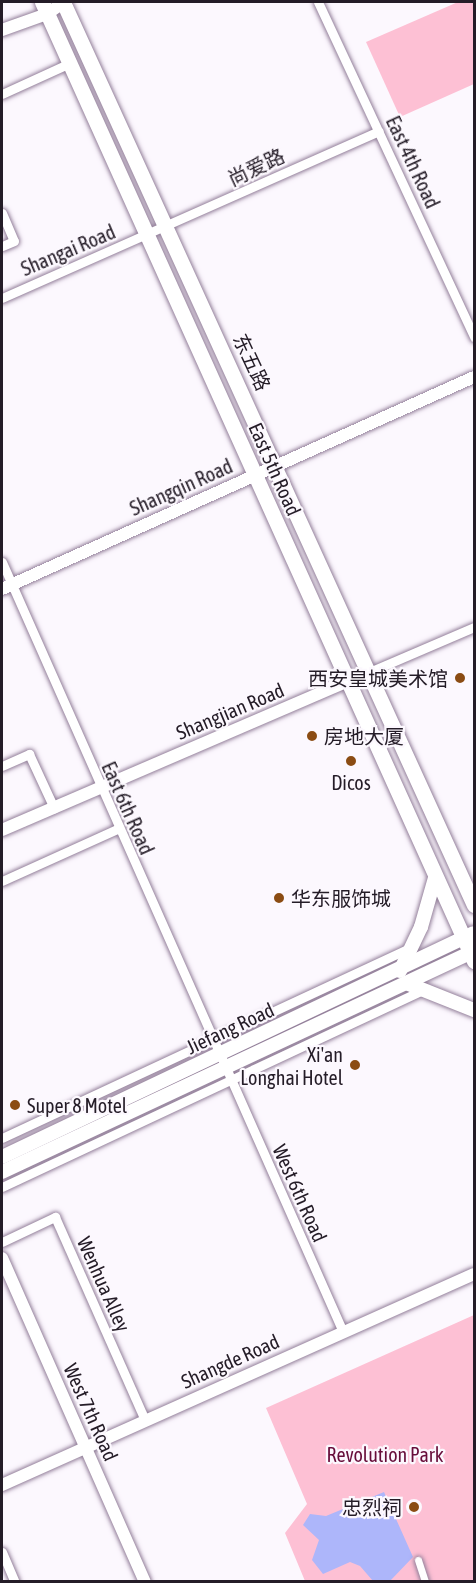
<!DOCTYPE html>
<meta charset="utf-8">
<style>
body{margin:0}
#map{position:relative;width:476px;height:1583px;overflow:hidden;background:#fcf8fe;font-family:"Asap Condensed","Noto Sans SC",sans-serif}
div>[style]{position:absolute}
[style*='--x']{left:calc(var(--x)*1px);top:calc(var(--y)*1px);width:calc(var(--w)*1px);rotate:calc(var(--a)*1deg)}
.green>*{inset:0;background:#fdc0d4}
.water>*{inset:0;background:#adb6fa}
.roads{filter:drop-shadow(0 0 2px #937f9a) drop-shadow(0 0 2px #937f9a)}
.pedestrian>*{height:7px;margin:-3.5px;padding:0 3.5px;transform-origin:3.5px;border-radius:3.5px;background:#fff}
.minor>*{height:9px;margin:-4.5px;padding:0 4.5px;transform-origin:4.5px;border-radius:4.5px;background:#fff}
.tertiary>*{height:12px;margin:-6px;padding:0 6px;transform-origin:6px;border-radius:6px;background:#fff}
.secondary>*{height:14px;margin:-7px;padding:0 7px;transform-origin:7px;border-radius:7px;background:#fff}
.primary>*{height:15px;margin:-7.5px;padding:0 7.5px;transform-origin:7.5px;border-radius:7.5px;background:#fff}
.dots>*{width:16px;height:16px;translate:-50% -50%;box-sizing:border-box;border:3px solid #fcf8fe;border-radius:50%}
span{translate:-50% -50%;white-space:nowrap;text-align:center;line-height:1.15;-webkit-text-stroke:4.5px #fcf8fe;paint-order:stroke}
.street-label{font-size:20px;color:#241c27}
.poi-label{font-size:20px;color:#241c27}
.right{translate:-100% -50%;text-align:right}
.left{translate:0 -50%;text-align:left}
.park-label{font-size:20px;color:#670d3a}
.frame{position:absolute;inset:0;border:3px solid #241c27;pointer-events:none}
</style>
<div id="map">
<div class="green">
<i style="clip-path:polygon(458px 2px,474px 2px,474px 84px,400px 117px,366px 42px)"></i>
<i style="clip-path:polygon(474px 1315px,474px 1581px,305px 1581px,285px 1533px,307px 1504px,266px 1408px)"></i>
</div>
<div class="water">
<i style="clip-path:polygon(384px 1492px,413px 1557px,390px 1581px,373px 1581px,360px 1566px,350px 1562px,323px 1574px,312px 1560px,319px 1540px,303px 1525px,310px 1514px,326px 1516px)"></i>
</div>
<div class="roads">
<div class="pedestrian">
<i style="--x:418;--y:1560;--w:23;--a:72"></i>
</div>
<div class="minor">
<i style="--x:318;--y:2;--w:370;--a:65"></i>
<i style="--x:2;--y:94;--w:75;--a:-24.5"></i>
<i style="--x:2;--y:213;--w:30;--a:67"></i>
<i style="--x:14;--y:241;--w:13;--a:157"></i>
<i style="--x:2;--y:298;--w:412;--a:-23.9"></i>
<i style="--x:2;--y:562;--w:842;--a:66.11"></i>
<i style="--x:369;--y:672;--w:114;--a:-23.2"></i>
<i style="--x:2;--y:766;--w:30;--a:-24"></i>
<i style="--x:29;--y:754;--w:60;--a:65.2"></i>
<i style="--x:2;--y:881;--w:126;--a:-24.3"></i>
<i style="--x:2;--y:1138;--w:452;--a:-25"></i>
<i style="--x:2;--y:1187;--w:466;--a:-25.1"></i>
<i style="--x:2;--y:1242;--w:59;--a:-25.3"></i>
<i style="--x:55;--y:1217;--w:222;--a:66.1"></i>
<i style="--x:2;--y:1552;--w:33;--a:67"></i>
</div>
<div class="tertiary">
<i style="--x:2;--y:30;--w:48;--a:-19.6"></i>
<i style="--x:47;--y:14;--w:21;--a:-35"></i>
<i style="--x:2;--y:589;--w:517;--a:-24.19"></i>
<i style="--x:2;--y:830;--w:400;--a:-23.3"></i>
<i style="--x:2;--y:1258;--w:354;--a:66.2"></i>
<i style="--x:2;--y:1485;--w:517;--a:-24.09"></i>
</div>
<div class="secondary">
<i style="--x:400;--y:971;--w:49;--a:-64.5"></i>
<i style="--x:421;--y:927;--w:51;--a:-74.1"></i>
<i style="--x:406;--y:983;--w:73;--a:21.7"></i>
<i style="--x:2;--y:1157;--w:522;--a:-25.39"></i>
<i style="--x:2;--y:1172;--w:521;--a:-25.09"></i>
</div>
<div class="primary">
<i style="--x:42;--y:2;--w:1052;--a:65.75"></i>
<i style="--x:63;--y:2;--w:992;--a:65.53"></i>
</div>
</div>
<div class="dots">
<i style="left:460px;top:678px;background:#8b4c13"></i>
<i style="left:312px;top:736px;background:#8b4c13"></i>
<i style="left:351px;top:761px;background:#8b4c13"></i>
<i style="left:279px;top:898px;background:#8b4c13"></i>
<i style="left:355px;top:1065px;background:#8b4c13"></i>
<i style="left:15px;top:1105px;background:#8b4c13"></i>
<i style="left:414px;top:1507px;background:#8b4c13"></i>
</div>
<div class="street-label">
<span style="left:413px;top:162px;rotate:65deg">East 4th Road</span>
<span style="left:256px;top:167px;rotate:-25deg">尚爱路</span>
<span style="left:68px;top:250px;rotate:-23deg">Shangai Road</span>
<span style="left:252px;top:362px;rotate:65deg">东五路</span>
<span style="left:275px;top:469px;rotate:66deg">East 5th Road</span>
<span style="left:181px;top:487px;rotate:-24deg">Shangqin Road</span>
<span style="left:230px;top:711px;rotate:-23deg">Shangjian Road</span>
<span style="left:128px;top:808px;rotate:66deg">East 6th Road</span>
<span style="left:230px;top:1028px;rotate:-25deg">Jiefang Road</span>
<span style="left:300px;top:1193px;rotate:66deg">West 6th Road</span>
<span style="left:104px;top:1284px;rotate:66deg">Wenhua Alley</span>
<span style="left:230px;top:1361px;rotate:-24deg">Shangde Road</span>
<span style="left:91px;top:1412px;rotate:66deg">West 7th Road</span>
</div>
<div class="poi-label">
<span class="right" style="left:448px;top:678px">西安皇城美术馆</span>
<span class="left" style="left:324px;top:736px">房地大厦</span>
<span style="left:351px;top:782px">Dicos</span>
<span class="left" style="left:291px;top:898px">华东服饰城</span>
<span class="right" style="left:343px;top:1066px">Xi'an<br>Longhai Hotel</span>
<span class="left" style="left:27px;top:1105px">Super 8 Motel</span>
<span class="right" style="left:402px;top:1507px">忠烈祠</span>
</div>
<div class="park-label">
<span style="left:385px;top:1454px">Revolution Park</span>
</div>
<div class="frame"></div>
</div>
